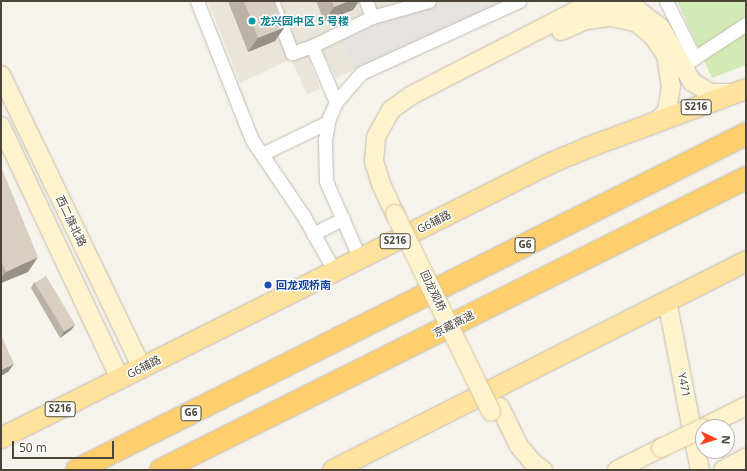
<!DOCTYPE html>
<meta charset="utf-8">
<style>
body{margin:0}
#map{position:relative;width:747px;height:471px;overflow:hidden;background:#f6f3ec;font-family:"Open Sans","Noto Sans SC",sans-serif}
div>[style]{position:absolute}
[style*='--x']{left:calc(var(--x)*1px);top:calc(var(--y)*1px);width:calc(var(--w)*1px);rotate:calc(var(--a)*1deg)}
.residential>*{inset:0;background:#eae5da}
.green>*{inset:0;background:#d2eab5}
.parking>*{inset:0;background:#e5e3e0}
.roads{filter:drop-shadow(0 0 1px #c2bbae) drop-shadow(0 0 1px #c2bbae)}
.street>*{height:13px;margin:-6.5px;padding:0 6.5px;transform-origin:6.5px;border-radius:6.5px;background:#fff}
.secondary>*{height:18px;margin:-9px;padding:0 9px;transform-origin:9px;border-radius:9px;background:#fff3cd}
.primary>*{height:20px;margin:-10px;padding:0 10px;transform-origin:10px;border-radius:10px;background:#ffe39c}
.highway>*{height:22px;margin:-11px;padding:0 11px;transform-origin:11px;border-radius:11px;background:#ffcf6e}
.bridges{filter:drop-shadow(0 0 1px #d6c79b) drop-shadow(0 0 1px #d6c79b)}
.secondary-bridge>*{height:18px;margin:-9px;padding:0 9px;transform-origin:9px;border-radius:9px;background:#fff3cd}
.wall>*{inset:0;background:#bab2a6}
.shaded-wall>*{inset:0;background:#979187}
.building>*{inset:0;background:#d8cfc1;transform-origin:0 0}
.dots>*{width:11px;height:11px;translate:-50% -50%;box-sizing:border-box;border:2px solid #fff;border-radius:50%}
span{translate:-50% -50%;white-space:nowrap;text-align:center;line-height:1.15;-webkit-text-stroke:3px #fff;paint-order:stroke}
.shield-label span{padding:1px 3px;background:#fff;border:1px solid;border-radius:3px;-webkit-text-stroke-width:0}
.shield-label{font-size:10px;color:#4b4439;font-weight:700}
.culture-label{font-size:11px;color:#0d838f;font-weight:700}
.left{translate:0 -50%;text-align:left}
.street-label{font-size:11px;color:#4b4439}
.transit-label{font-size:11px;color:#164399;font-weight:700}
.frame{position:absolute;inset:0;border:2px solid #4b4439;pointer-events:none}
.north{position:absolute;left:695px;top:419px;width:40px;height:40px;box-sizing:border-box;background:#fff;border:1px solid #b7b4b0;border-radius:50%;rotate:94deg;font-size:11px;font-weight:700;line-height:16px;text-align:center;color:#4b4439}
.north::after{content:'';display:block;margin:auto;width:14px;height:18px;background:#fc3f1d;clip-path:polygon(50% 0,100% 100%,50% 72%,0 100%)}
.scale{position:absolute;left:12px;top:441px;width:102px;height:18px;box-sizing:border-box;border:2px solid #4b4439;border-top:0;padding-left:5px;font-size:12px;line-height:14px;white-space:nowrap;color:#4b4439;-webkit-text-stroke:3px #fff;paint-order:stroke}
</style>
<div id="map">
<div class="residential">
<i style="clip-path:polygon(208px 1px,505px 1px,336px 78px,326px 58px,311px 65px,320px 89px,307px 94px,291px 59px,240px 83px)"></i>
</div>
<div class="green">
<i style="clip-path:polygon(677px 1px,746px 1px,746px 65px,712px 78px)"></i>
</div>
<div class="parking">
<i style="clip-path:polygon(443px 1px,505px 1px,355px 70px,341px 37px)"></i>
</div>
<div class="roads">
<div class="street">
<i style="--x:197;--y:1;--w:149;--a:68.4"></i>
<i style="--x:252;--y:140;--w:91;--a:55.8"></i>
<i style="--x:303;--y:215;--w:65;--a:60.7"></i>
<i style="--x:272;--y:1;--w:56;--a:69"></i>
<i style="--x:292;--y:53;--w:21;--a:-19"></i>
<i style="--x:366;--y:1;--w:17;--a:69"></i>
<i style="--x:666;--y:1;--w:63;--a:63.4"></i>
<i style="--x:682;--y:66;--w:77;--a:-33.3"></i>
<i style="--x:336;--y:102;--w:61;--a:-113.2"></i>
<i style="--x:312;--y:46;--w:67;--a:-25.8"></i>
<i style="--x:372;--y:17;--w:59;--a:-15.7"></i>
<i style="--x:262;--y:154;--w:73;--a:-25.9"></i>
<i style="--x:313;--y:234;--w:34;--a:-27"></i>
<i style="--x:360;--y:259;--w:85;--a:-113.6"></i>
<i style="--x:326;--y:181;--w:41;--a:-91.4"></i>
<i style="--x:325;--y:140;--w:22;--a:-80"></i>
<i style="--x:329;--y:118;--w:17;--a:-66"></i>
<i style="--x:336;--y:102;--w:38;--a:-49"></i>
<i style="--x:361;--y:73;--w:174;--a:-24.5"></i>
</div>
<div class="secondary">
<i style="--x:561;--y:31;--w:27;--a:-24"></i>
<i style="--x:586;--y:20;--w:26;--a:-7"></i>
<i style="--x:612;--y:17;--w:26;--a:13"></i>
<i style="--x:637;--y:23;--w:19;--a:39"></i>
<i style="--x:652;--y:35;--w:24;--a:55"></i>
<i style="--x:666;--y:55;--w:31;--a:81"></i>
<i style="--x:671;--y:86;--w:24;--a:99"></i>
<i style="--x:667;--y:110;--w:9;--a:126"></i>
<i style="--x:662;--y:117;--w:11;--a:146"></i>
<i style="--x:1;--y:75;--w:325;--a:64.3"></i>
<i style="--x:1;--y:126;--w:280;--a:64.8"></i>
<i style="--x:395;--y:214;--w:33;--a:-115"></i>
<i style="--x:381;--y:184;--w:24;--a:-107"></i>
<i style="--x:374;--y:161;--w:24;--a:-85"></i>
<i style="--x:376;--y:137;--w:31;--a:-61"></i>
<i style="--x:391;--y:110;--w:26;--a:-36"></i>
<i style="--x:412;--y:95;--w:188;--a:-27.2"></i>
<i style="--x:579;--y:9;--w:32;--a:-11"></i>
<i style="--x:610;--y:3;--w:29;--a:14"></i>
<i style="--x:638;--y:10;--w:29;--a:38"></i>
<i style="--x:661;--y:28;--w:62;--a:60.1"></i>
<i style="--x:692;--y:82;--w:21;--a:31"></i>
<i style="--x:710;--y:93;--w:22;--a:0"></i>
<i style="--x:667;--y:301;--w:172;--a:79"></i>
<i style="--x:500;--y:407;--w:43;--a:64"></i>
<i style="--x:519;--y:446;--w:23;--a:50"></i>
<i style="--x:534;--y:464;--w:11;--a:34"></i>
<i style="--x:704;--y:427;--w:47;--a:-26.6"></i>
<i style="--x:617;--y:470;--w:49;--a:-26.6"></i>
<i style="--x:723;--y:470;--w:26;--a:-28"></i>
</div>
<div class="primary">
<i style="--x:1;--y:438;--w:613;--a:-26.57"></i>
<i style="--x:549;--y:164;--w:43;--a:-23"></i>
<i style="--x:589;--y:147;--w:167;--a:-20.3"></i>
<i style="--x:333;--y:470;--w:463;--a:-26.8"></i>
</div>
<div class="highway">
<i style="--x:77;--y:470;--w:749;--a:-26.67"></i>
<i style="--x:161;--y:470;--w:654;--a:-26.53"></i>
</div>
</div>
<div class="bridges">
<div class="secondary-bridge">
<i style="--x:395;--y:214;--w:220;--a:64.1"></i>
<i style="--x:661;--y:448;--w:47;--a:-25.5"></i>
</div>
</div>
<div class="wall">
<i style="clip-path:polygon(228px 1px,275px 1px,275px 41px,248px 52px)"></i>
<i style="clip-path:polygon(316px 1px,359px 1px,353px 10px,324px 21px)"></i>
<i style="clip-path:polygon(1px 169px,28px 272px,1px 283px)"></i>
<i style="clip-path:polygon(34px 282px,75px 325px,71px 330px,60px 338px,31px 288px)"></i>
</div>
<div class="shaded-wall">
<i style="clip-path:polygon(349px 1px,359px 1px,353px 10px,324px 21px,334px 7px)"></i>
<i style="clip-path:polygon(285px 27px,275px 41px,248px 52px,258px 38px)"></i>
<i style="clip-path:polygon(38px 257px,28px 272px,1px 283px,1px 278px,6px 272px)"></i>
<i style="clip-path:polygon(75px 325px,71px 330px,60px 338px,64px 332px)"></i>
<i style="clip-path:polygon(14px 364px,8px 372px,1px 376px,1px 370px)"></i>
</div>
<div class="building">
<i style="clip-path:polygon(244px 1px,275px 1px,285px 27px,258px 38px)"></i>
<i style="clip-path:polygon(332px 1px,349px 1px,334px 7px)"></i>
<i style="clip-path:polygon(1px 169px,2px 169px,38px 257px,6px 272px,1px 261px)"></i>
<i style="left:46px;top:276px;width:57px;height:13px;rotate:59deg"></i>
<i style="clip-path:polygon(1px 335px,14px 364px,1px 370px)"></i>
</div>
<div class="dots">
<i style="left:252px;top:21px;background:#0f9aa8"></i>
<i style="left:268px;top:285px;background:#1a4fb4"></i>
</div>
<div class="shield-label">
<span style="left:696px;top:107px">S216</span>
<span style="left:395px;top:241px">S216</span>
<span style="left:525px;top:245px">G6</span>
<span style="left:60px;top:409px">S216</span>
<span style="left:191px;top:413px">G6</span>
</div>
<div class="culture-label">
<span class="left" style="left:260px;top:21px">龙兴园中区 5 号楼</span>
</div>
<div class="street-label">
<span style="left:71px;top:221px;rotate:64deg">西二旗北路</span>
<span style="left:434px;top:222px;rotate:-27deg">G6辅路</span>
<span style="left:433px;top:291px;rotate:64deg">回龙观桥</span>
<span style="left:454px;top:324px;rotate:-27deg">京藏高速</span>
<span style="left:144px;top:367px;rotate:-27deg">G6辅路</span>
<span style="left:684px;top:385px;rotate:79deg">Y471</span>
</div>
<div class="transit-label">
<span class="left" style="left:276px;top:285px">回龙观桥南</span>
</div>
<div class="frame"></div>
<div class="north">N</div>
<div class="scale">50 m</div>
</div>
